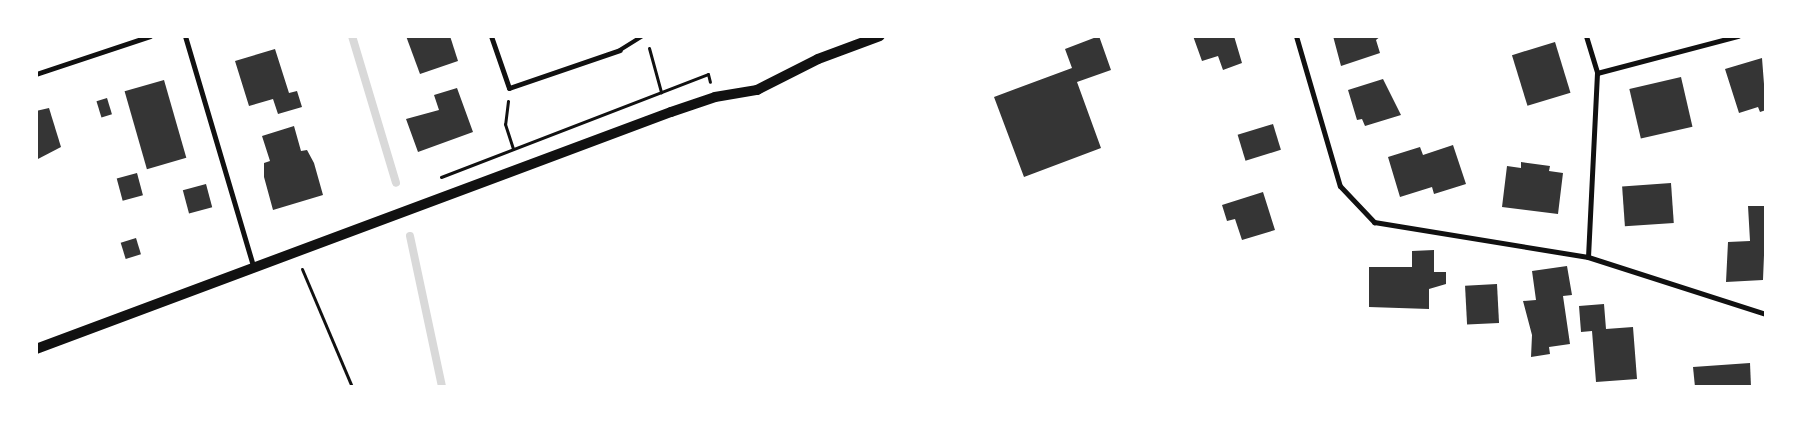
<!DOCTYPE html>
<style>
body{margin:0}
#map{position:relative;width:1802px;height:423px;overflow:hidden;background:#fff;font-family:"Work Sans",sans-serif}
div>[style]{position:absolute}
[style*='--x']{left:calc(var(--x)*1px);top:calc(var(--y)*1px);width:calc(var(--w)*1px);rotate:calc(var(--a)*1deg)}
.stream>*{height:8px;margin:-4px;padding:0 4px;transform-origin:4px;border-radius:4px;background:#d9d9d9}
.building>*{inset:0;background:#353535;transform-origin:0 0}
.path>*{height:3px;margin:-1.5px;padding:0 1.5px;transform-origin:1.5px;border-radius:1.5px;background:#111}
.service>*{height:4px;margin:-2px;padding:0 2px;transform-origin:2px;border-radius:2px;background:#111}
.minor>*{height:5px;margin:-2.5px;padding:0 2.5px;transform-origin:2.5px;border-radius:2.5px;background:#111}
.secondary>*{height:10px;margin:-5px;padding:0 5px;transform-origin:5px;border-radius:5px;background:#111}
span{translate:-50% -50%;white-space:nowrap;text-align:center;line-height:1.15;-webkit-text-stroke:4px #fff;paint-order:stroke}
.frame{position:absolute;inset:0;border:38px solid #fff;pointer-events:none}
</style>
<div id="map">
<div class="stream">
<i style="--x:352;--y:36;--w:153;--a:73.3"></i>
<i style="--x:410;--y:236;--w:154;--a:78"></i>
</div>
<div class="building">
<i style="clip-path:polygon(406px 36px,450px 36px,458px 61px,420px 74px)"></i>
<i style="clip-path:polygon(1099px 36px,1111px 70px,1077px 82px,1101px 148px,1024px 177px,994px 97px,1072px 68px,1065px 49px)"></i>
<i style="clip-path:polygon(1193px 36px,1234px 36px,1242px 63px,1223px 70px,1218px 56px,1202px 61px)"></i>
<i style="clip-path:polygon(1333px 36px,1381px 36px,1376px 40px,1380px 53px,1341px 66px)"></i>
<i style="left:1555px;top:42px;width:53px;height:45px;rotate:73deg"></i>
<i style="clip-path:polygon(275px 49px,289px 93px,297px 91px,302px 107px,278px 114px,273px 99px,249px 106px,235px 61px)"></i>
<i style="clip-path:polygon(1762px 58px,1766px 110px,1760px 112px,1758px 107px,1739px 113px,1725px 69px)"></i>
<i style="left:1681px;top:77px;width:51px;height:53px;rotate:77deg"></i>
<i style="clip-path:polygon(1383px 79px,1401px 115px,1365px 126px,1362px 119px,1357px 120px,1348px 90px)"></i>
<i style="left:164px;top:80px;width:81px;height:41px;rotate:74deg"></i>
<i style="clip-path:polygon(457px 88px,473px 132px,418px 152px,406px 119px,439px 110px,434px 95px)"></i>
<i style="left:107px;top:98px;width:17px;height:11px;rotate:73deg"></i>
<i style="clip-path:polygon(49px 108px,61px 147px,36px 160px,36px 111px)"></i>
<i style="left:1273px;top:124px;width:27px;height:37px;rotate:73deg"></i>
<i style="clip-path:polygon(294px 126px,301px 151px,307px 150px,314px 163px,323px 195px,273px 210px,264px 177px,264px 163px,270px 161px,262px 136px)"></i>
<i style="clip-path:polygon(1453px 145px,1466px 184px,1434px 194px,1432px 187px,1400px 197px,1388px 157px,1420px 147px,1423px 155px)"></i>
<i style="clip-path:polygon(1521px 162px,1550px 166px,1549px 171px,1563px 173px,1558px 214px,1502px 207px,1507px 166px,1521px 168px)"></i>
<i style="left:137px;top:173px;width:23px;height:21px;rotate:75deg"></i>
<i style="left:1671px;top:183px;width:40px;height:49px;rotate:86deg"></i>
<i style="left:206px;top:184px;width:24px;height:24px;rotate:75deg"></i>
<i style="clip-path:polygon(1263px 192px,1275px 230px,1242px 240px,1235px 219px,1227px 221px,1222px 205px)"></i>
<i style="clip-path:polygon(1748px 206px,1766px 206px,1763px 280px,1726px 282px,1728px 242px,1750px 241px)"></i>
<i style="left:136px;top:238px;width:17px;height:16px;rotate:73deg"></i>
<i style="clip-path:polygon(1434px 250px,1434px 272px,1446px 272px,1446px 284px,1429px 289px,1429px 309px,1369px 307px,1369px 267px,1412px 267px,1412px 251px)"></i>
<i style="clip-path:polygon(1567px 266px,1572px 295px,1563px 296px,1570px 344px,1549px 347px,1550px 354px,1531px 357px,1532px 335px,1523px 301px,1536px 300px,1532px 271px)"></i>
<i style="left:1497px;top:284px;width:39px;height:32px;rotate:87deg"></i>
<i style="clip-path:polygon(1604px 304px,1606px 329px,1633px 327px,1637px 379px,1596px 382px,1592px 331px,1581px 332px,1579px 306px)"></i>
<i style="clip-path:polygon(1750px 363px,1751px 387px,1695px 387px,1693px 367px)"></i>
</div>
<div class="path">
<i style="--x:649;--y:48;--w:46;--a:74.7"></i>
<i style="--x:508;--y:101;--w:23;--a:97"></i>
<i style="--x:505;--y:124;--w:26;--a:72"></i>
<i style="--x:441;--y:177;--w:286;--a:-21.1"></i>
<i style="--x:708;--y:74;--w:8;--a:76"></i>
<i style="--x:302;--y:269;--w:128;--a:67"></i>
</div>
<div class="service">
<i style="--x:620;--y:50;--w:26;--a:-32"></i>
</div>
<div class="minor">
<i style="--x:185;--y:36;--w:243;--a:73.5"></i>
<i style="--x:491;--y:36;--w:55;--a:70.9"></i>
<i style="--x:509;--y:88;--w:117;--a:-18.9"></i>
<i style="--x:1296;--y:36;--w:156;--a:73.7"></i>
<i style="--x:1340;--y:186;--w:50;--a:46.6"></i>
<i style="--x:1374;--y:222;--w:217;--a:9.3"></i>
<i style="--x:1588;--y:257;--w:187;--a:17.8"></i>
<i style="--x:1586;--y:36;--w:39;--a:73"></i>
<i style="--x:36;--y:74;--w:120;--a:-18.4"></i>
<i style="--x:1588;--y:257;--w:184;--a:-87.2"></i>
<i style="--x:1597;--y:73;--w:146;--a:-14.7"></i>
</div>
<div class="secondary">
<i style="--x:36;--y:349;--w:678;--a:-20.47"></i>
<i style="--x:671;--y:112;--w:46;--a:-18.8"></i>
<i style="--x:715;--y:97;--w:43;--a:-9.5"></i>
<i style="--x:757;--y:90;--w:68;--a:-26.9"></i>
<i style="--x:818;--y:59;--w:66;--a:-20.4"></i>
</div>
<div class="frame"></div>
</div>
